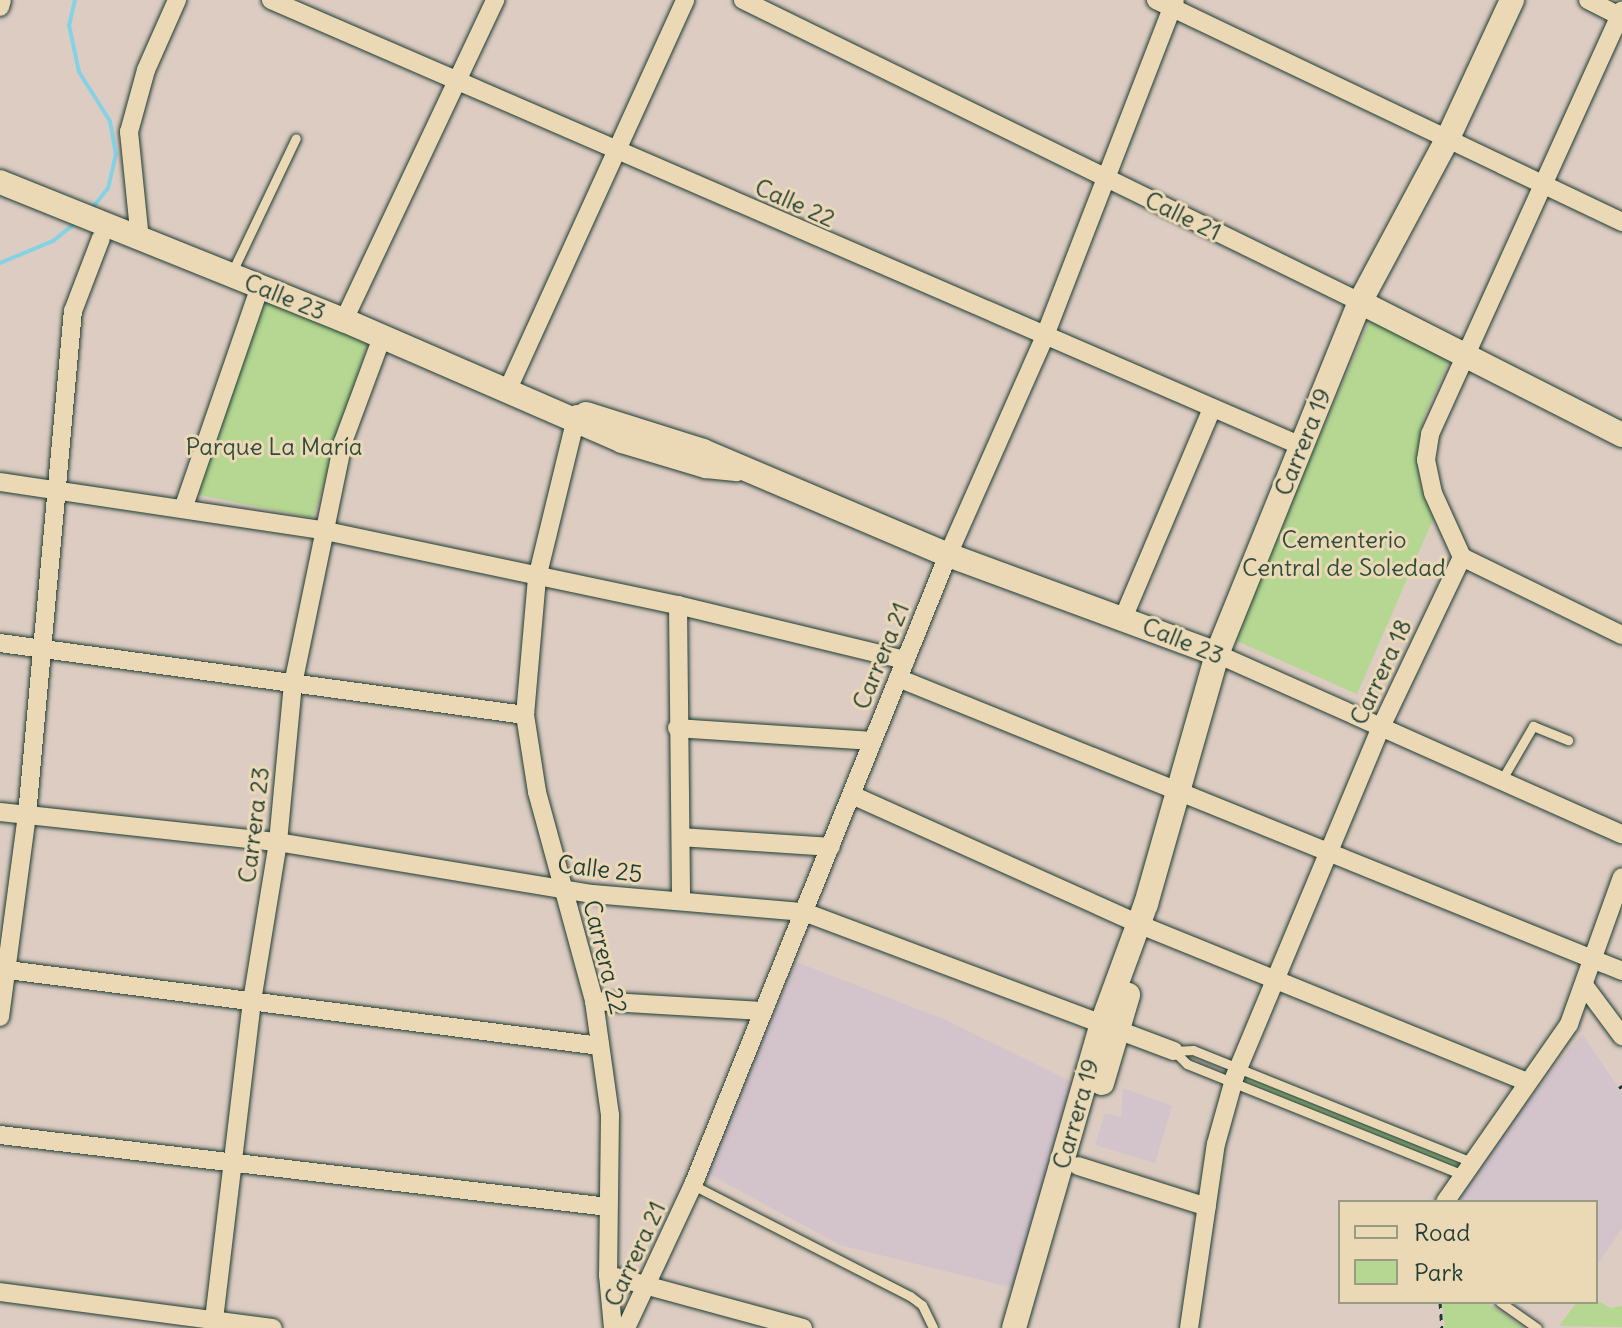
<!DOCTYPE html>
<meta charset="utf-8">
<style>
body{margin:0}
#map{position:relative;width:1622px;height:1328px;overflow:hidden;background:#ddccc2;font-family:Delius,sans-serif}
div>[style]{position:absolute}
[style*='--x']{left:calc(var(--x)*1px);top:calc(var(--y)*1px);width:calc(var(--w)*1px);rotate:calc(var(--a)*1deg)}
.built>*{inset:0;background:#d3c3cb}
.green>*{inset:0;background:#b5d792;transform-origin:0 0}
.stream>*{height:4px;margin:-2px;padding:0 2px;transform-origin:2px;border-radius:2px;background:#85d2e4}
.path>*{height:3px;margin-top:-1.5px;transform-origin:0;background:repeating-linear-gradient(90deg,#1f3d34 0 6px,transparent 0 12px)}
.roads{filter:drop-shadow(0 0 2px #1f3d34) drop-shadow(0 0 2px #1f3d34)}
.lane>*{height:9px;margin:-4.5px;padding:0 4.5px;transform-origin:4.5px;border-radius:4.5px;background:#ebd9b6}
.street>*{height:18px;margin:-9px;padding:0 9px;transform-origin:9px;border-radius:9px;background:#ebd9b6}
.secondary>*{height:24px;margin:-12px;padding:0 12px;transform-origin:12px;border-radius:12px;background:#ebd9b6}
span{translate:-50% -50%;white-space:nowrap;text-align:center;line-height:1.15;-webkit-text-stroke:6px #ebd9b6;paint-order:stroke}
.street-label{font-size:24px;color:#1f3d34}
.park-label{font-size:24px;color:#2e4c3d}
.legend{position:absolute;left:1338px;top:1200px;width:260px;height:104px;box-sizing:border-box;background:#ebd9b6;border:2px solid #999b82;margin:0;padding:10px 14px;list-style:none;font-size:24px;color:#1f3d34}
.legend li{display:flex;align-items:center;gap:16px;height:40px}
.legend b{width:40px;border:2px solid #999b82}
</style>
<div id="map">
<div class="built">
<i style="clip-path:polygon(796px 962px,946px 1020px,1074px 1083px,1014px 1288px,840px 1245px,707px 1173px)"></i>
<i style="clip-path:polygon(1582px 1034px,1622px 1093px,1622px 1228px,1596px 1267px,1596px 1202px,1456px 1202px,1495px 1142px)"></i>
<i style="clip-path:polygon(1123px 1088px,1172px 1106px,1155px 1163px,1095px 1145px,1105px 1113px,1121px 1117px)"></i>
</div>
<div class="green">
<i style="clip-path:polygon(264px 298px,368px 342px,313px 518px,195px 494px)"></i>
<i style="clip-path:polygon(1370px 320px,1450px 359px,1424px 416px,1417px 459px,1420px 483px,1435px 515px,1357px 694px,1232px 639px)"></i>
<i style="left:1244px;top:1076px;width:232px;height:5px;rotate:22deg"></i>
<i style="clip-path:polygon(1596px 1300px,1611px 1308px,1622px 1306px,1622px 1327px,1559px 1326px,1577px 1302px)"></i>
<i style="clip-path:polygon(1442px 1302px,1486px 1302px,1524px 1328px,1445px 1328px)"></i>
</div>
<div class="stream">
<i style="--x:75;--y:0;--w:26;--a:103"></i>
<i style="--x:69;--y:25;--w:48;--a:78"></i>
<i style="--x:79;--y:72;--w:58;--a:57.7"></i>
<i style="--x:110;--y:121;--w:34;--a:80"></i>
<i style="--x:116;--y:154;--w:35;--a:103"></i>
<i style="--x:108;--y:188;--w:28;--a:128"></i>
<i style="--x:0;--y:263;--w:57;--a:-22.5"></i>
<i style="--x:53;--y:241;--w:28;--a:-39"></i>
</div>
<div class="path">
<i style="--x:1619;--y:1088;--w:4;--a:-34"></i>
<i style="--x:1440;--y:1302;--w:26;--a:86"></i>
</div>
<div class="roads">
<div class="lane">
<i style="--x:232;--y:272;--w:148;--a:-64.5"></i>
<i style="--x:1501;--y:781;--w:64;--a:-59.8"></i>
<i style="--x:1533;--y:726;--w:38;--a:22"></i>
<i style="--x:1174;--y:1051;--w:19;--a:-3"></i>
<i style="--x:1193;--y:1050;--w:300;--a:21.9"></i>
<i style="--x:1174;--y:1051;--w:18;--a:45"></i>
<i style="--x:1187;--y:1064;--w:297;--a:21.9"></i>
<i style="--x:693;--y:1185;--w:244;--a:27.1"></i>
<i style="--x:910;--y:1296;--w:15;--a:37"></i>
<i style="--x:922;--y:1305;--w:25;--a:64"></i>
<i style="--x:1500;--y:1302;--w:45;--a:35.1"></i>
</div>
<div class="street">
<i style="--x:271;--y:0;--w:1122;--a:23.41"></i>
<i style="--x:743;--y:0;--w:687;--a:26.08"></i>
<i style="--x:1156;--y:0;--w:516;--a:25.47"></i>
<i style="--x:1588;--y:0;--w:38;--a:27"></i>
<i style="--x:0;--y:7;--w:7;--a:-74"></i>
<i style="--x:140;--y:240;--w:109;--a:-95.8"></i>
<i style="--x:129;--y:132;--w:64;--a:-74.7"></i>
<i style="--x:146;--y:70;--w:77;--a:-66.1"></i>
<i style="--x:344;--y:320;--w:354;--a:-64.7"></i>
<i style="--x:508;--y:389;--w:427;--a:-65.5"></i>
<i style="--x:577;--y:414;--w:169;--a:103.7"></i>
<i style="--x:537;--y:578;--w:138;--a:95"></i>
<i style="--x:525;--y:715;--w:78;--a:81.1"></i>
<i style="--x:537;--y:792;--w:217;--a:74.7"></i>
<i style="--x:594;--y:1001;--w:115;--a:82"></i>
<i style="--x:610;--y:1115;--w:160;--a:90.7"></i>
<i style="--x:608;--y:1275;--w:53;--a:84.6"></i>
<i style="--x:0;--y:482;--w:325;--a:8.5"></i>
<i style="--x:321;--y:530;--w:365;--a:11.9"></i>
<i style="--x:678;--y:605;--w:234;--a:13.6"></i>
<i style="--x:184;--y:506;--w:232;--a:-70.9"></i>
<i style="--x:1462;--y:557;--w:178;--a:26"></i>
<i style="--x:678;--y:605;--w:296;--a:89.4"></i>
<i style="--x:1124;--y:616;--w:225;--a:-67"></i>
<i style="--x:0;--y:643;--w:530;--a:7.81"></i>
<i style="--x:1217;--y:654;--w:443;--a:24"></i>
<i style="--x:898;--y:678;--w:781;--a:22.03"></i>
<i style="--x:677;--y:728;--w:195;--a:3.8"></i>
<i style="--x:852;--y:795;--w:325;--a:24.2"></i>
<i style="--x:1148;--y:928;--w:409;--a:22.1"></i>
<i style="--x:0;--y:812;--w:280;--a:6.2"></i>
<i style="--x:278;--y:842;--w:319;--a:9.4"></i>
<i style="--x:593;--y:894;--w:212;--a:4.9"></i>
<i style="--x:804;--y:912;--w:395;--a:20.6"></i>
<i style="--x:681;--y:837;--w:150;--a:3.8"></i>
<i style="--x:0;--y:969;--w:605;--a:7.31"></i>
<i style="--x:1584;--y:985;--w:64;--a:53.3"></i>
<i style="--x:594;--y:1001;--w:168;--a:3.4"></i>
<i style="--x:0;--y:1017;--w:204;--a:-82.4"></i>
<i style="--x:27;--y:815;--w:506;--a:-84.79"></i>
<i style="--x:73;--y:311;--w:78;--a:-69"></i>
<i style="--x:0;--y:1135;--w:612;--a:6.75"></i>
<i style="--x:1078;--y:1166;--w:135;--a:17.6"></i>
<i style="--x:1445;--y:1202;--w:217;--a:-55.1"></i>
<i style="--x:1569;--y:1024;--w:156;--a:-70.2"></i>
<i style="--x:608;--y:1275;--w:202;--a:15.2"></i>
<i style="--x:0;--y:1292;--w:275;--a:7.5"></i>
<i style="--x:213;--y:1328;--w:329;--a:-83.2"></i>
<i style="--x:252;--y:1001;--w:161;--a:-80.7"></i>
<i style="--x:278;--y:842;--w:159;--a:-84.6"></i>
<i style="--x:293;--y:684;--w:247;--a:-78.3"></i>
<i style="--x:343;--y:442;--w:112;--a:-69.6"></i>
<i style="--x:626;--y:1328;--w:158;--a:-64.9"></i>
<i style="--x:693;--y:1185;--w:680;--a:-67.96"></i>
<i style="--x:948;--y:555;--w:237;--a:-66.1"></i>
<i style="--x:1044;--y:338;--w:362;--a:-68.8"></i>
<i style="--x:1189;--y:1328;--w:186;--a:-81.7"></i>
<i style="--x:1216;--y:1144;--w:71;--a:-74.4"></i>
<i style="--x:1235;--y:1076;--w:378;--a:-67.3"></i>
<i style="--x:1381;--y:727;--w:188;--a:-64.5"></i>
<i style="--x:1462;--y:557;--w:70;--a:-114.4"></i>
<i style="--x:1433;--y:493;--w:34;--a:-102"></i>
<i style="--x:1426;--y:460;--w:26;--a:-81"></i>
<i style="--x:1430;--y:434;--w:465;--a:-65.6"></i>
</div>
<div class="secondary">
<i style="--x:0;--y:182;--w:371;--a:21.9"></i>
<i style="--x:344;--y:320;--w:303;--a:23.5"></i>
<i style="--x:622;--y:441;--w:88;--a:16.6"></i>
<i style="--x:706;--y:466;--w:30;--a:6"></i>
<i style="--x:1360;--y:302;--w:294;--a:26.9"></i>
<i style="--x:586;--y:414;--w:123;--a:17.5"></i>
<i style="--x:703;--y:451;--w:266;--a:23"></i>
<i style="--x:948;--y:555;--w:287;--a:20.2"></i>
<i style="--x:1102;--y:1083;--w:92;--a:-73.5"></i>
<i style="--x:1014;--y:1328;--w:314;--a:-73.9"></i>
<i style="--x:1101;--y:1026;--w:130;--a:-69.8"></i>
<i style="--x:1146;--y:904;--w:260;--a:-74.1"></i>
<i style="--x:1217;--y:654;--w:380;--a:-67.9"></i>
<i style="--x:1360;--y:302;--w:186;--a:-61.8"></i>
<i style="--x:1448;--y:138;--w:152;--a:-65.1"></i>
</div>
</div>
<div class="street-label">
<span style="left:795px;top:203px;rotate:24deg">Calle 22</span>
<span style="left:1183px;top:216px;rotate:26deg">Calle 21</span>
<span style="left:285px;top:297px;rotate:22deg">Calle 23</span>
<span style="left:1303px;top:442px;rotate:-68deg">Carrera 19</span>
<span style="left:1183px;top:641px;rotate:22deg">Calle 23</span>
<span style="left:881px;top:656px;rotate:-68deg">Carrera 21</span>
<span style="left:1381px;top:672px;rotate:-65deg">Carrera 18</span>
<span style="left:254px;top:825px;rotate:-83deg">Carrera 23</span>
<span style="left:600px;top:869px;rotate:7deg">Calle 25</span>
<span style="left:605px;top:957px;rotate:76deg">Carrera 22</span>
<span style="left:1076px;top:1114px;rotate:-74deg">Carrera 19</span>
<span style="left:635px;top:1254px;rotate:-65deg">Carrera 21</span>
</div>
<div class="park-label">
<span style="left:274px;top:447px">Parque La María</span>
<span style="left:1344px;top:554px">Cementerio<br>Central de Soledad</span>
</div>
<ul class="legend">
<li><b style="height:10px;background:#ebd9b6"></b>Road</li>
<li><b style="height:22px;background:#b5d792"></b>Park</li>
</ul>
</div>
